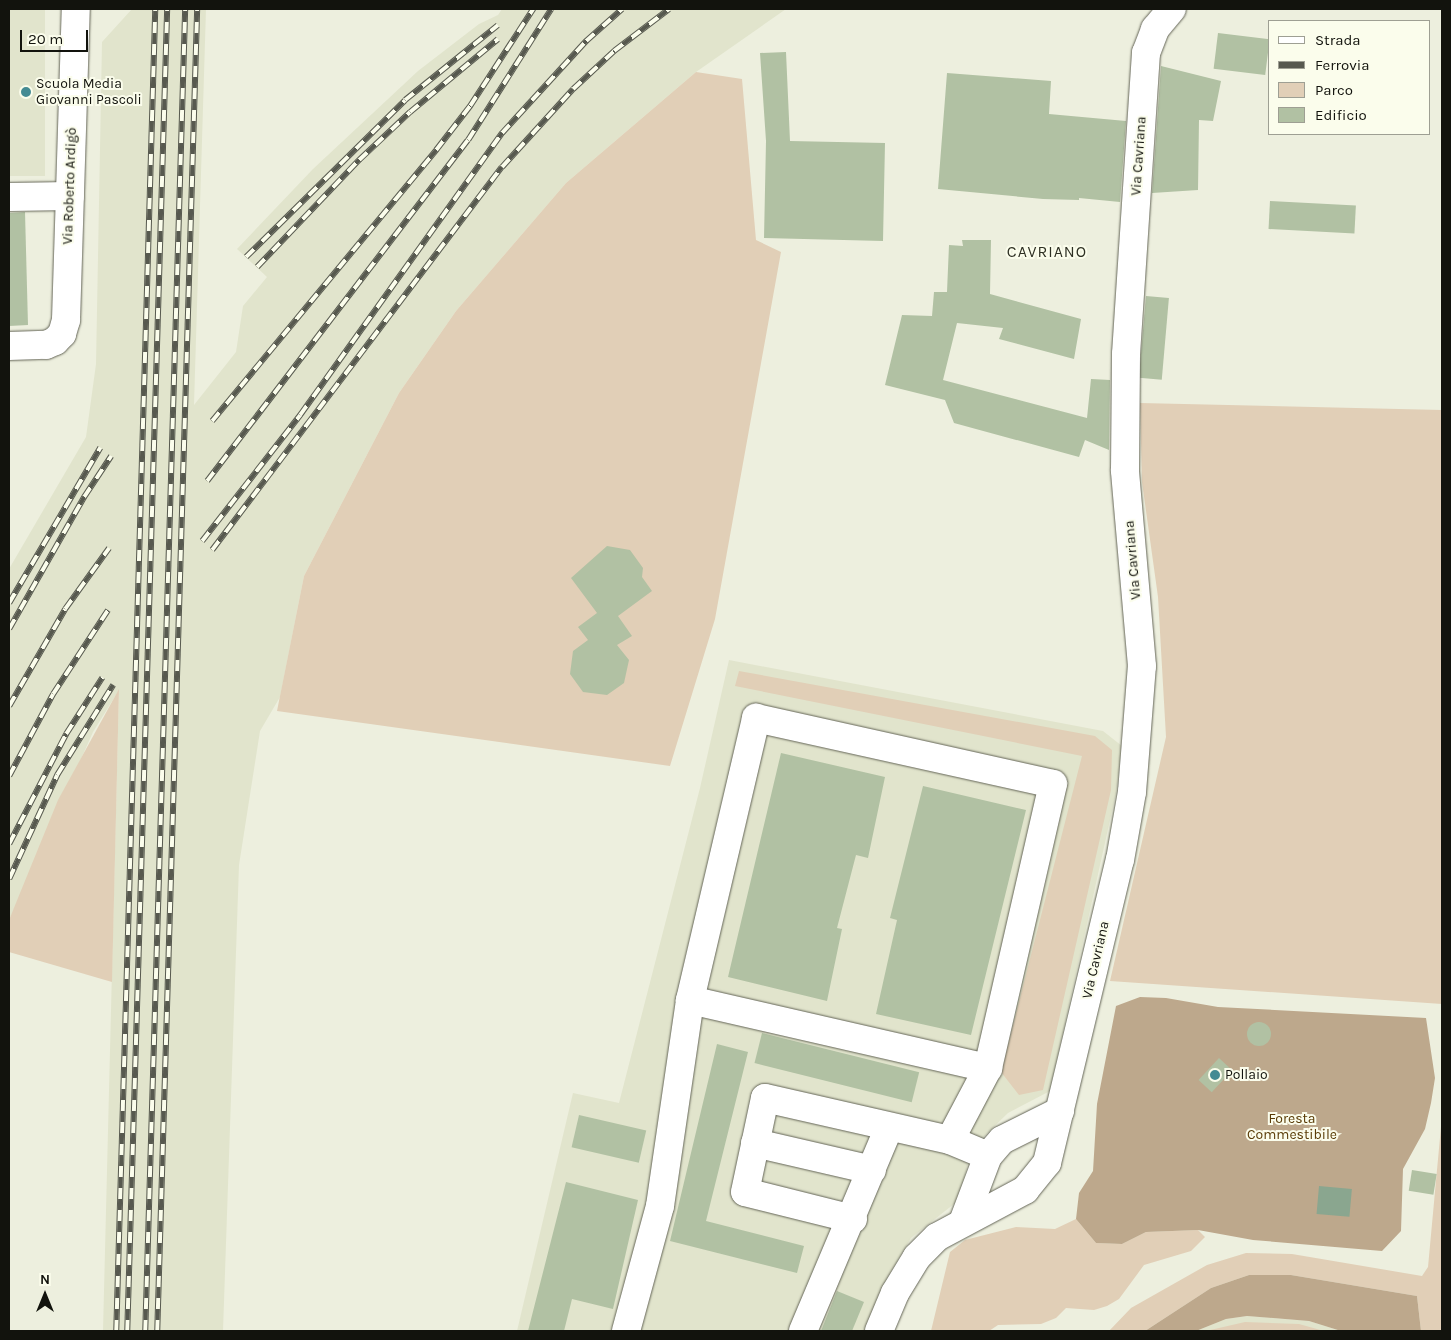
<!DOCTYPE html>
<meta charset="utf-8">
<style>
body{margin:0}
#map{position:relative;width:1451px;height:1340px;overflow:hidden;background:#edefde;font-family:Karla,sans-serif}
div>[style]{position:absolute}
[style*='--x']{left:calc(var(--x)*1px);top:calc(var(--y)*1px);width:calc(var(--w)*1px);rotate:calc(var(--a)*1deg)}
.built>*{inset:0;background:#e1e4cc;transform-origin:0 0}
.green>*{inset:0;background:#e1cfb7}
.forest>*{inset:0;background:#bda88c}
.water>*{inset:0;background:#8aa68f;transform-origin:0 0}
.building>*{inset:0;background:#b1c1a3;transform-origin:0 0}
.round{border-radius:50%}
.roads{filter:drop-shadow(0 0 1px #646557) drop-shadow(0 0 1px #646557)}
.minor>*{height:28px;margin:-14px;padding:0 14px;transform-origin:14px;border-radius:14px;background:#fff}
.rail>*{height:5.5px;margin-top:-2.75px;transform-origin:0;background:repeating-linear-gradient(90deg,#fbfdec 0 11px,#57594f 0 22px);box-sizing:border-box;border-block:1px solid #57594f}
.dots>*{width:14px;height:14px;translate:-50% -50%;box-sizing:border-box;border:2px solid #fbfdec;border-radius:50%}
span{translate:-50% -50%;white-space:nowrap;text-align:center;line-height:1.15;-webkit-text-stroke:4px #fbfdec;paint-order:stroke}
.poi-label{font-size:14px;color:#12130d}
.left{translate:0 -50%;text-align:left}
.street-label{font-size:14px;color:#12130d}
.park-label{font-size:14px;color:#593b06}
.quarter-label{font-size:16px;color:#2e3023;letter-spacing:1px}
.frame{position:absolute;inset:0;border:10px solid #12130d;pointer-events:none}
.legend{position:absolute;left:1268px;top:20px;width:162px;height:115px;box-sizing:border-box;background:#fbfdec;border:1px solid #9e9f93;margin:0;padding:6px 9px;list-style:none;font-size:15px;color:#12130d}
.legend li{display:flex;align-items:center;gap:10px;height:25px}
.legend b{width:25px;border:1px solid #9e9f93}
.north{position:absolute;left:20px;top:1270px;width:50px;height:50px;-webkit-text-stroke:4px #fbfdec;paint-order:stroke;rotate:0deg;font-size:14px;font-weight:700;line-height:20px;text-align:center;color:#12130d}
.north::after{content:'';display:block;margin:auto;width:18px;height:22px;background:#12130d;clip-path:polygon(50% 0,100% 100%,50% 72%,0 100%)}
.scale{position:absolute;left:20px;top:30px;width:68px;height:22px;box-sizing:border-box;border:2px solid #12130d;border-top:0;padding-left:6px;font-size:15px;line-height:18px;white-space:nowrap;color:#12130d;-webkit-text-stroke:4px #fbfdec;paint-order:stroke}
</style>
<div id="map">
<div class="built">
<i style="left:9px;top:9px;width:36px;height:167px"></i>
<i style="clip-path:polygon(132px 9px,206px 9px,194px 405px,236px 352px,243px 306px,267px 277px,237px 249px,313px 169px,418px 71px,479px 24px,498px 15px,502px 9px,786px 9px,696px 72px,566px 183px,456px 311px,399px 393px,304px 576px,280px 697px,260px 731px,239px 865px,223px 1331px,103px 1331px,119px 690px,93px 732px,9px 920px,9px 569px,86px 437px,96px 364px,102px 42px)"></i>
<i style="clip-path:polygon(729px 660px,1103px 731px,1122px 746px,1116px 793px,1050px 1091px,1008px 1113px,971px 1149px,959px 1200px,911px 1238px,889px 1275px,865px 1331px,517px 1331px,573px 1093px,619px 1103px,700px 788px)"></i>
<i style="clip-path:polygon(1247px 1316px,1309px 1321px,1341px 1331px,1196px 1331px,1226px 1319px)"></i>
</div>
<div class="green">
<i style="clip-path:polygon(696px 72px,742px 79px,756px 240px,781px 252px,715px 619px,670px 766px,277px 711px,304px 576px,399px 393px,456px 311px,566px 183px)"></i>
<i style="clip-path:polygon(1140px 403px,1442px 410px,1442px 1004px,1110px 981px,1166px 737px,1158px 597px,1142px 482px)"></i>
<i style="clip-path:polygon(739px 671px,1095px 736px,1112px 750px,1111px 790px,1043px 1090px,1019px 1095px,1001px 1072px,1082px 756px,735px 686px)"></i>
<i style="clip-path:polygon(119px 689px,112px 982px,9px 952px,9px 920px,58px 800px)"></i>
<i style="clip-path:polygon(1442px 1116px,1442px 1331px,1421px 1331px,1417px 1296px,1291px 1275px,1249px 1275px,1211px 1288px,1145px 1331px,1109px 1331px,1131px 1308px,1207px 1265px,1246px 1253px,1292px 1254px,1422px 1276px,1428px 1267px)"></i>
<i style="clip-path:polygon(1076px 1219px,1096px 1243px,1122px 1244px,1146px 1232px,1198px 1230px,1205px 1237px,1191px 1251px,1144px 1265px,1119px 1299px,1107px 1306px,1094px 1310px,1066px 1308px,1056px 1318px,1041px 1324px,998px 1325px,989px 1331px,931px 1331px,950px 1252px,965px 1240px,1016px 1227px,1055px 1229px)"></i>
<i style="clip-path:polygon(1245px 1322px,1299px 1324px,1324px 1331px,1206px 1331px)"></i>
</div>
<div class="forest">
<i style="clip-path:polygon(1140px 997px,1166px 998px,1218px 1007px,1426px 1018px,1435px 1078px,1431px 1103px,1425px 1129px,1403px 1169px,1401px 1231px,1382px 1251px,1253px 1240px,1198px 1230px,1146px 1232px,1122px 1244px,1096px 1243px,1076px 1219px,1079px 1193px,1093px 1171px,1097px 1104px,1116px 1006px)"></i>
<i style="clip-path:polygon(1249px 1275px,1291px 1275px,1417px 1296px,1421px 1331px,1341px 1331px,1309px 1321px,1247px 1316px,1226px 1319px,1196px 1331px,1145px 1331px,1211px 1288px)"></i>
</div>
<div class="water">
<i style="left:1319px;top:1186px;width:33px;height:28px;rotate:5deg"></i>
</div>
<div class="building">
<i style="left:1218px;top:33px;width:52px;height:36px;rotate:7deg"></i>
<i style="clip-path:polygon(786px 52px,790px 141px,885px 143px,883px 241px,764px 238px,766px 141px,760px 53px)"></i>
<i style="clip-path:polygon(1161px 66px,1221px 81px,1213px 121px,1199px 120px,1198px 190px,1152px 193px)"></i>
<i style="clip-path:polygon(947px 73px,1051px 81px,1049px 114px,1126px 121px,1120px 202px,1079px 198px,1079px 200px,1043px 199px,938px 189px)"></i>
<i style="left:1270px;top:201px;width:86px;height:28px;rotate:3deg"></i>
<i style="clip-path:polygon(25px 212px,28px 325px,9px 326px,9px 213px)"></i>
<i style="clip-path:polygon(962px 240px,991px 240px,990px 294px,1081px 319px,1074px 359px,999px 339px,1003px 328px,957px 323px,943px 380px,1087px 418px,1091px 379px,1110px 380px,1109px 450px,1085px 440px,1079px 457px,954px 423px,945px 400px,885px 385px,902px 315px,932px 316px,934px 292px,947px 292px,949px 245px,963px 246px)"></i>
<i style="left:1146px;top:296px;width:23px;height:82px;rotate:5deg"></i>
<i style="clip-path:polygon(607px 546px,630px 550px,643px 568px,642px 577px,652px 591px,618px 616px,632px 636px,617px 645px,629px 660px,624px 683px,607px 695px,583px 692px,570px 674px,573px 651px,588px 640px,578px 627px,597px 613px,571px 578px)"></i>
<i style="clip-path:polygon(781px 753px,885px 777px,868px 858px,856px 855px,837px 928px,842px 929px,827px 1001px,728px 977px)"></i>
<i style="clip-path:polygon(923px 786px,1026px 810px,971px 1035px,876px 1014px,897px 920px,890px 918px)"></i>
<i class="round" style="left:1247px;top:1022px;width:24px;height:24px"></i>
<i style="left:762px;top:1033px;width:162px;height:31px;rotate:14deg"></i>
<i style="clip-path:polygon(717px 1044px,748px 1052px,706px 1221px,804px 1246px,797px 1273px,670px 1241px)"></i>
<i style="left:1219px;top:1058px;width:18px;height:30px;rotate:43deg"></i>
<i style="left:579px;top:1115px;width:69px;height:33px;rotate:13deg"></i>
<i style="left:1412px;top:1170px;width:25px;height:21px;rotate:9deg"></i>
<i style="clip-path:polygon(566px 1182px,638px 1200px,613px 1309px,572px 1299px,564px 1331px,528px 1331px)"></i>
<i style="clip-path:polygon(837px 1291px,864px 1302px,852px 1331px,821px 1331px)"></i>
</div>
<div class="roads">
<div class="minor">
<i style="--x:9;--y:197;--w:61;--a:-0.9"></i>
<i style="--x:9;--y:346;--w:37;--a:-2"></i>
<i style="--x:46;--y:345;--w:10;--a:-24"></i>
<i style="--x:55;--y:341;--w:10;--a:-45"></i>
<i style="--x:62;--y:334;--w:15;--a:-74"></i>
<i style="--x:66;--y:320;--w:311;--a:-88.2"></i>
<i style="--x:690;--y:1000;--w:306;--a:12.9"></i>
<i style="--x:755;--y:1143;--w:120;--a:13"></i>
<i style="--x:853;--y:1219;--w:111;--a:-166"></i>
<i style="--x:745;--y:1192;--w:96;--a:-78"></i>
<i style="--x:765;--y:1098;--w:190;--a:12.8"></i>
<i style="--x:950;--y:1140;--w:41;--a:22.8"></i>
<i style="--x:963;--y:1222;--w:71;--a:-69.3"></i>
<i style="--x:988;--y:1156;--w:21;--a:-49"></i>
<i style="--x:1002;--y:1140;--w:65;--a:-26.6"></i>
<i style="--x:626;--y:1331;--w:130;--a:-74.8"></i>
<i style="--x:660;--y:1206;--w:208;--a:-81.7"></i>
<i style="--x:690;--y:1000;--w:290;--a:-76.8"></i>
<i style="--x:756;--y:718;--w:304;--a:12.5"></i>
<i style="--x:1053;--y:784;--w:291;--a:102.9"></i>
<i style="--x:988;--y:1068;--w:81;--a:117.8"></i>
<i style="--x:803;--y:1331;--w:221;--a:-67.1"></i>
<i style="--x:879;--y:1331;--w:41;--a:-67.2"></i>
<i style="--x:895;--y:1293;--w:42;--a:-58.6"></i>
<i style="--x:917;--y:1257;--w:28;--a:-45"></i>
<i style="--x:937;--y:1237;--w:100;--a:-28.1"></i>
<i style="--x:1025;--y:1190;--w:35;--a:-51"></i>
<i style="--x:1047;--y:1163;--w:312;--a:-76.5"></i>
<i style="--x:1120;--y:860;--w:69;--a:-80"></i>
<i style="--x:1132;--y:792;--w:126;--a:-85.5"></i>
<i style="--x:1142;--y:666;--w:197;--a:-95"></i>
<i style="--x:1125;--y:470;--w:116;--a:-89.5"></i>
<i style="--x:1126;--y:354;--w:302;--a:-86.2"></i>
<i style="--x:1146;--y:53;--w:26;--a:-69"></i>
<i style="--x:1155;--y:29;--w:26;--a:-50"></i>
</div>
</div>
<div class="rail">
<i style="--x:246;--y:257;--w:223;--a:-44.6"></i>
<i style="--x:405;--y:100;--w:119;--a:-38.9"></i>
<i style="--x:257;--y:267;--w:148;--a:-46.4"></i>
<i style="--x:359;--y:160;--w:70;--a:-43.3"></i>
<i style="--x:410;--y:112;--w:114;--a:-39.7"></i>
<i style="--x:212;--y:421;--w:352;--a:-50.4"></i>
<i style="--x:436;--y:150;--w:56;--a:-52.3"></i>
<i style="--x:470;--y:106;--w:116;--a:-57"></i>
<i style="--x:207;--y:481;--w:429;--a:-52.6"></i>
<i style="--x:468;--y:140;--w:155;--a:-57.6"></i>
<i style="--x:202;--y:541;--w:160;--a:-52.1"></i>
<i style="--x:300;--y:415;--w:347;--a:-54.4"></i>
<i style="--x:502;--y:133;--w:125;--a:-47.6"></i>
<i style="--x:586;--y:41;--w:48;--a:-41.6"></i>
<i style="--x:212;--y:550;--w:480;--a:-52.9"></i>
<i style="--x:502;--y:167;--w:105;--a:-47.7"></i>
<i style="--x:573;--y:89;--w:56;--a:-42.8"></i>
<i style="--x:614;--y:51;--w:69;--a:-37.4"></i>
<i style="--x:9;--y:603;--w:180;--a:-59.6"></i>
<i style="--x:9;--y:629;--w:152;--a:-60.4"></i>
<i style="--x:84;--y:497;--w:49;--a:-56.6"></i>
<i style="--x:9;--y:706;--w:112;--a:-60"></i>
<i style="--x:65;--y:609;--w:75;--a:-54.2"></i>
<i style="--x:9;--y:776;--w:93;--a:-61.8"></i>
<i style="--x:53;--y:694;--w:100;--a:-56.8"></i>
<i style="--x:9;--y:844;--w:124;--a:-62.6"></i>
<i style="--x:66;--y:734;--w:67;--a:-57.3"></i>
<i style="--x:9;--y:879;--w:115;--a:-65.2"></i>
<i style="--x:57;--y:775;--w:106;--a:-58.1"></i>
<i style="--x:116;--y:1331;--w:1323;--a:-88.31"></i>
<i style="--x:127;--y:1331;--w:1323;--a:-88.27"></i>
<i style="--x:145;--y:1331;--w:1323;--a:-88.27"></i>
<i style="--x:157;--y:1331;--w:1323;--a:-88.27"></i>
</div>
<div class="dots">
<i style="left:26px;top:92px;background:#448b93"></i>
<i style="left:1215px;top:1075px;background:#448b93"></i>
</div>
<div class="poi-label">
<span class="left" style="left:36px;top:92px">Scuola Media<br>Giovanni Pascoli</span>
<span class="left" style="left:1225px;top:1075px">Pollaio</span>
</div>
<div class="street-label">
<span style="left:1139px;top:156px;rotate:-86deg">Via Cavriana</span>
<span style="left:70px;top:186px;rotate:-88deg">Via Roberto Ardigò</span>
<span style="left:1133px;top:560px;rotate:-95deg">Via Cavriana</span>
<span style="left:1096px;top:960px;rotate:-77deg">Via Cavriana</span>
</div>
<div class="park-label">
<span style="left:1292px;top:1127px">Foresta<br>Commestibile</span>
</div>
<div class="quarter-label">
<span style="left:1047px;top:252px">CAVRIANO</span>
</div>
<div class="frame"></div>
<ul class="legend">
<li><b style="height:6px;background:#fff"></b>Strada</li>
<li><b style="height:6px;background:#57594f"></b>Ferrovia</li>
<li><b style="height:14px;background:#e1cfb7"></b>Parco</li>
<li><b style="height:14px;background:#b1c1a3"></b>Edificio</li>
</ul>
<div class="north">N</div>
<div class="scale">20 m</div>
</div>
